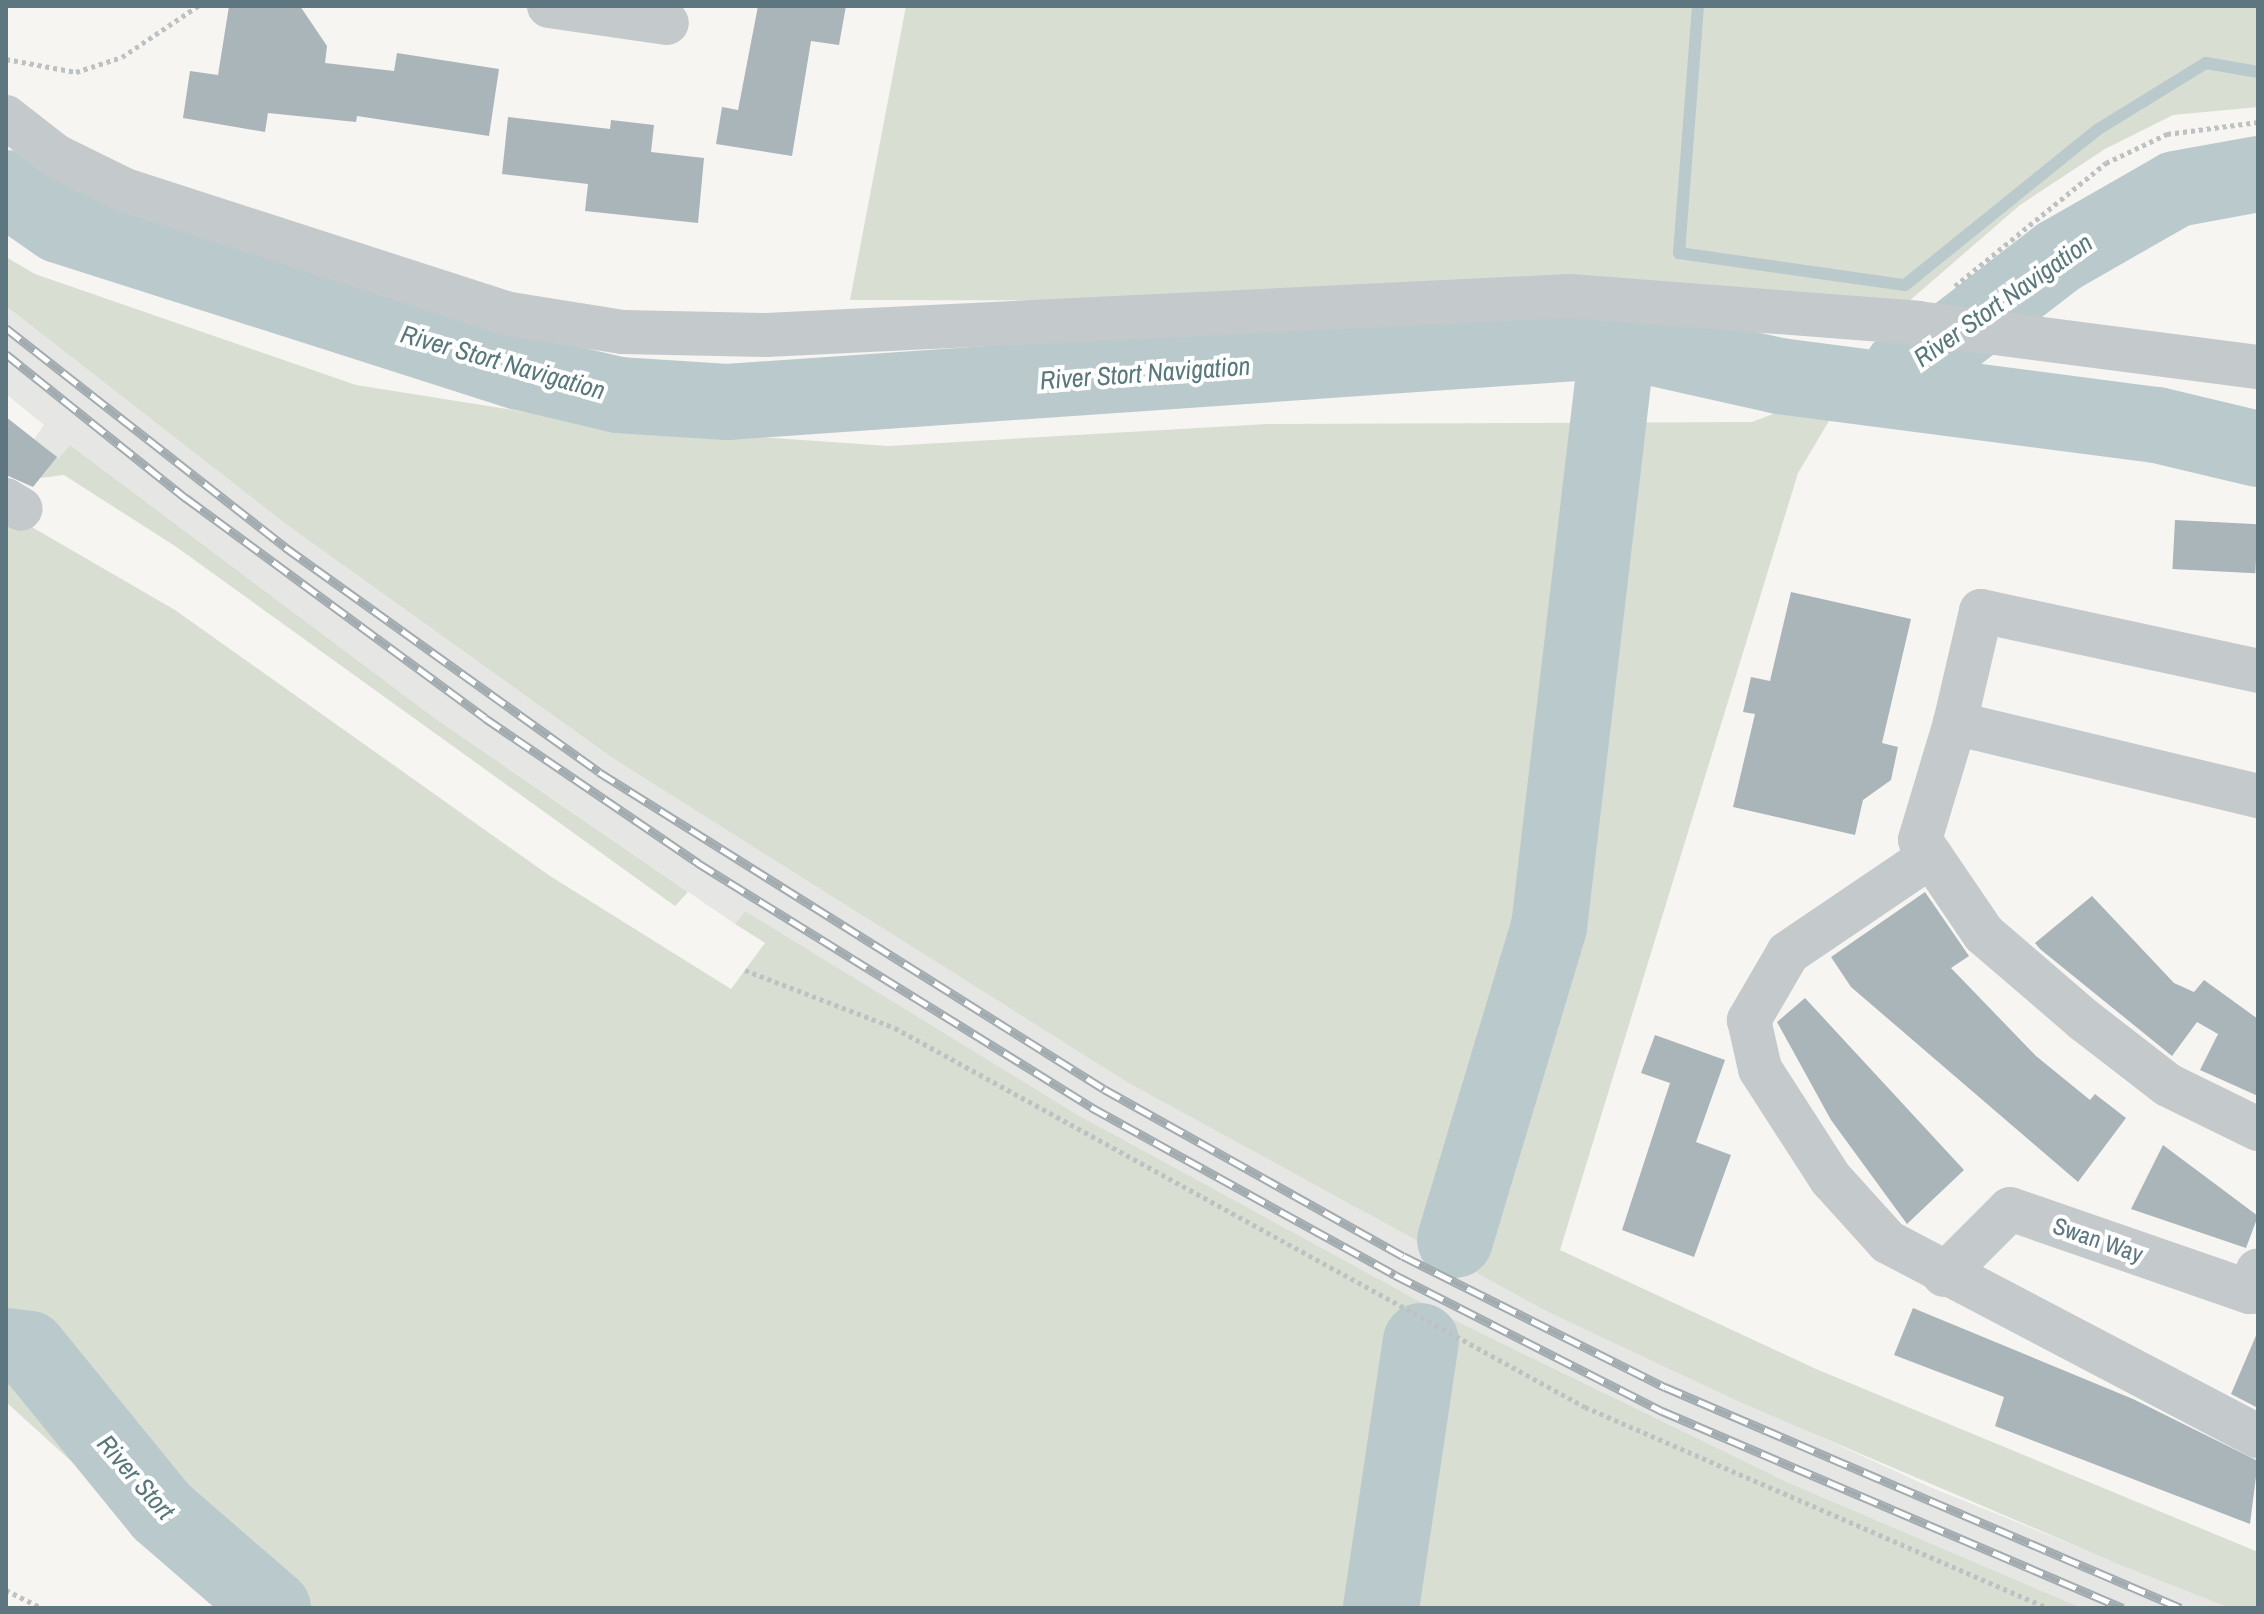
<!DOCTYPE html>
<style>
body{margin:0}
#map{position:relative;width:2264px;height:1614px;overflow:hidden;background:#f6f5f1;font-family:"Archivo Narrow",sans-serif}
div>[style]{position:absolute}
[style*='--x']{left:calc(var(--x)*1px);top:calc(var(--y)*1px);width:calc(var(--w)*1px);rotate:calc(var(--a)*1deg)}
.built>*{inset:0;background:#e6e7e5}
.green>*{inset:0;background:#d8ded2}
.stream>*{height:12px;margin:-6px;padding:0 6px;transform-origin:6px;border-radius:6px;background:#bacacc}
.river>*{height:76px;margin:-38px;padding:0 38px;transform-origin:38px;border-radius:38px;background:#bacacc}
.building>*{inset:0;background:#aab5ba;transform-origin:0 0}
.path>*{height:5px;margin-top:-2.5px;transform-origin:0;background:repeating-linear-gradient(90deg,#bdc1c2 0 4px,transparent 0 8px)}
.minor>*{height:44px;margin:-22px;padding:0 22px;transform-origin:22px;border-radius:22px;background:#c4c9cc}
.rail>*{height:9px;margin-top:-4.5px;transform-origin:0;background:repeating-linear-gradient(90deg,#fff 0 18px,#a2abaf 0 36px);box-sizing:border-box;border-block:2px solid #a2abaf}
span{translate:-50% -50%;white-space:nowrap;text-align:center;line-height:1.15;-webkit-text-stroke:8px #fff;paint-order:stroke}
.street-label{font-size:24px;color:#5d7680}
.water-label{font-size:26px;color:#58787c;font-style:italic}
.frame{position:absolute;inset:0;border:8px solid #5d7680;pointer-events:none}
</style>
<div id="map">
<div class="built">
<i style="clip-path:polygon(6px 306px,287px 525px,614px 759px,1128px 1082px,1546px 1311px,1930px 1487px,2230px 1608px,2082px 1608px,1789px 1483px,1446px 1316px,1194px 1182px,937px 1034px,745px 911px,735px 924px,436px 719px,70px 445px,59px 458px,34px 439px,44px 425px,6px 394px)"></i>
</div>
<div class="green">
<i style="clip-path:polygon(906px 6px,2258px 6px,2258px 107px,2173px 115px,2105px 149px,2020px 205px,1908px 302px,850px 300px)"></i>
<i style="clip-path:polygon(6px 257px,35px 274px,356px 385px,625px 428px,889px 446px,1267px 424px,1752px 422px,1851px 384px,1798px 473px,1560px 1250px,1816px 1369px,2258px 1552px,2258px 1608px,2230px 1608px,2123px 1566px,1742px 1403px,1546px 1311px,1127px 1082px,614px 759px,287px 525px,6px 306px)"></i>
<i style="clip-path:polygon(70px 445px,436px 719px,688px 892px,675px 906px,175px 546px,64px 475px,40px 478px,47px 449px,59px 458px)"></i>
<i style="clip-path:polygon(6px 512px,175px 610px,550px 876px,731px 989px,765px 943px,735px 924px,745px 911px,1076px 1114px,1446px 1316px,1789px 1483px,2082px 1608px,215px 1608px,115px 1501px,6px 1402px)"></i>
</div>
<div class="stream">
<i style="--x:1698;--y:6;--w:248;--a:94.4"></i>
<i style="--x:1679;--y:253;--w:228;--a:8.1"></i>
<i style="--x:1905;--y:285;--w:247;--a:-38.9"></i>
<i style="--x:2097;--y:130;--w:128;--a:-31.6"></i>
<i style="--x:2206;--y:63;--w:53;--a:9.8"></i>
</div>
<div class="river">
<i style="--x:6;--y:188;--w:65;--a:34.9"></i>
<i style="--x:59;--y:225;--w:485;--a:17.7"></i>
<i style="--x:521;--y:372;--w:100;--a:13.3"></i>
<i style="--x:618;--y:395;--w:109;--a:3.7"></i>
<i style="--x:727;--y:402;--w:893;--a:-3.98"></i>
<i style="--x:1618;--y:340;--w:165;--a:12.6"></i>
<i style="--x:1779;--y:376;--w:381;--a:7.4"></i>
<i style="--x:2157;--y:425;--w:104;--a:13.4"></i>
<i style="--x:1902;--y:368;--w:22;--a:-18"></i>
<i style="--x:1923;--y:361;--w:172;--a:-37.7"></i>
<i style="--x:2059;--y:256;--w:135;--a:-29.8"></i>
<i style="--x:2176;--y:189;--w:83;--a:-10.4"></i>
<i style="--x:1455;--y:1240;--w:327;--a:-73.3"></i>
<i style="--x:1549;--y:927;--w:591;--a:-83.3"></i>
<i style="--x:6;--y:1346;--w:23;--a:7"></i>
<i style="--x:29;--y:1349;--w:210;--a:50.8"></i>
<i style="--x:162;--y:1512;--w:147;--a:40.9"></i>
<i style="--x:1381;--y:1608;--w:270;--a:-81.5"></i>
</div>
<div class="building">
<i style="clip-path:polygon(229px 6px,300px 6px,327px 46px,325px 63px,394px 71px,397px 53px,499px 69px,489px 136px,357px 116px,356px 122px,268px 113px,265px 132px,183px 118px,190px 71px,218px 75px)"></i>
<i style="clip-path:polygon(758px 6px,846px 6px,839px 45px,811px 41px,792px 156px,716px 144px,722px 107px,738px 110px)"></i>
<i style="clip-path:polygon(508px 117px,610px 129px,611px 120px,654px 125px,651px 152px,704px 158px,698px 223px,585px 211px,588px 184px,502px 174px)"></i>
<i style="clip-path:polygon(6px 417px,57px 457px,33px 487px,6px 475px)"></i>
<i style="left:2175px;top:520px;width:83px;height:49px;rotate:3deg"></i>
<i style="clip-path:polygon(1791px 592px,1911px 619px,1882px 743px,1898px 747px,1891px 780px,1863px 800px,1855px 835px,1733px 807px,1755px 714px,1743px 712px,1751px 677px,1770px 681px)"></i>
<i style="clip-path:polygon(1925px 892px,1969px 956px,1951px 968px,2036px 1056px,2090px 1100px,2095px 1094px,2126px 1118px,2078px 1182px,1851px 987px,1831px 957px)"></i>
<i style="clip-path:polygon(2092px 896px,2174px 983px,2194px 992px,2204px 980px,2258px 1019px,2258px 1096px,2200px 1070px,2218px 1034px,2197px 1022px,2172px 1056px,2040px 949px,2035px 943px)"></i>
<i style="clip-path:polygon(1805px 998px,1964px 1170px,1907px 1224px,1831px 1120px,1777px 1022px)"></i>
<i style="clip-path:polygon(1655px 1035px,1725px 1060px,1696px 1142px,1731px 1155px,1694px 1257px,1622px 1230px,1670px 1083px,1641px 1073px)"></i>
<i style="clip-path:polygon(2163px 1145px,2258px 1216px,2246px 1248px,2131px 1209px)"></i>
<i style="clip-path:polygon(1913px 1308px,2133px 1399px,2258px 1461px,2250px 1524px,1995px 1426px,2004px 1397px,1894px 1355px)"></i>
<i style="clip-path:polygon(2258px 1331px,2258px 1408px,2231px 1394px)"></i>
</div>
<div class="path">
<i style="--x:6;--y:59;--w:71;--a:10.5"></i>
<i style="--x:76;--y:72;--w:48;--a:-18.1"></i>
<i style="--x:122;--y:57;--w:92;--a:-33.9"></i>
<i style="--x:1955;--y:286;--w:195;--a:-39.2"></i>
<i style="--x:2106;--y:163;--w:68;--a:-25.4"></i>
<i style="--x:2167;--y:134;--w:92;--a:-7.5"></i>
<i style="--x:745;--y:970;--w:161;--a:21.1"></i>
<i style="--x:895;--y:1028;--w:787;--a:28.78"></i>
<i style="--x:1585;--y:1407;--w:505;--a:23.47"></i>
<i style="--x:6;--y:1590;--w:40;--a:26.6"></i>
</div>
<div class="minor">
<i style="--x:549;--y:6;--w:119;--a:8.2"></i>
<i style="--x:6;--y:117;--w:63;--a:38"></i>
<i style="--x:56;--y:156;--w:77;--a:26.2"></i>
<i style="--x:125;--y:190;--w:404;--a:17.9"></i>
<i style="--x:510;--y:314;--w:114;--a:9.1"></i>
<i style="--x:623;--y:332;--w:143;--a:1.2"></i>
<i style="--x:766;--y:335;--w:805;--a:-2.78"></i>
<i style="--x:1570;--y:296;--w:349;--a:4.4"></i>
<i style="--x:1918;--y:323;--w:343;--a:7.4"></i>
<i style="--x:6;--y:500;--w:17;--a:31"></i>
<i style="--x:1955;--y:723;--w:115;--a:-76.9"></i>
<i style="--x:1981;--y:611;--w:283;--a:12.2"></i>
<i style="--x:2258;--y:796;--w:312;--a:-166.5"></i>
<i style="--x:1955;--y:723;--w:122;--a:106.7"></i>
<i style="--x:1920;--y:840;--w:114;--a:55.8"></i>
<i style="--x:1984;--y:934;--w:132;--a:40.7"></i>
<i style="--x:2084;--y:1020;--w:106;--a:37.7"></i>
<i style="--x:2168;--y:1085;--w:100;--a:26.1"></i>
<i style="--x:1931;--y:856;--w:173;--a:145.9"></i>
<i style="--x:1788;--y:953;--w:78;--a:120.2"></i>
<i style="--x:1749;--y:1020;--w:50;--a:77.3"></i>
<i style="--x:1760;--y:1069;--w:131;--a:57.2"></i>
<i style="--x:1831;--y:1179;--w:85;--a:47.9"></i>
<i style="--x:1888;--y:1242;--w:418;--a:27.7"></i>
<i style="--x:1944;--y:1275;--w:93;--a:-45"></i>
<i style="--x:2010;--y:1209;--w:254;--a:19.1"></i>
<i style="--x:2250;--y:1292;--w:23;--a:-70"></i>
</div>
<div class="rail">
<i style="--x:6;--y:328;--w:355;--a:38.1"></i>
<i style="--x:285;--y:547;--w:386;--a:35.6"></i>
<i style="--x:599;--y:772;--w:596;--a:32.12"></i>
<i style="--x:1104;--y:1089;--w:342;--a:29.2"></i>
<i style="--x:1403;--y:1256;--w:293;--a:26.6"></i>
<i style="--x:1665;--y:1387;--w:561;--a:23.19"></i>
<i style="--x:6;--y:354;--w:231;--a:38.7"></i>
<i style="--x:186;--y:498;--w:371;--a:36.3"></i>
<i style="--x:485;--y:718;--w:258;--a:34.2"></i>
<i style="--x:698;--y:863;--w:463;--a:31.8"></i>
<i style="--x:1091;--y:1107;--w:347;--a:28.9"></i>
<i style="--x:1395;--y:1275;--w:300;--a:27"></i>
<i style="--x:1662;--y:1411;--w:501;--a:23.14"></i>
</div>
<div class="street-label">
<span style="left:2098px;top:1240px;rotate:19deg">Swan Way</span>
</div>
<div class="water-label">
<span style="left:2003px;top:300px;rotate:-35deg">River Stort Navigation</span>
<span style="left:503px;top:362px;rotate:16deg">River Stort Navigation</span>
<span style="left:1145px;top:373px;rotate:-4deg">River Stort Navigation</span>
<span style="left:136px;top:1477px;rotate:49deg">River Stort</span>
</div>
<div class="frame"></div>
</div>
